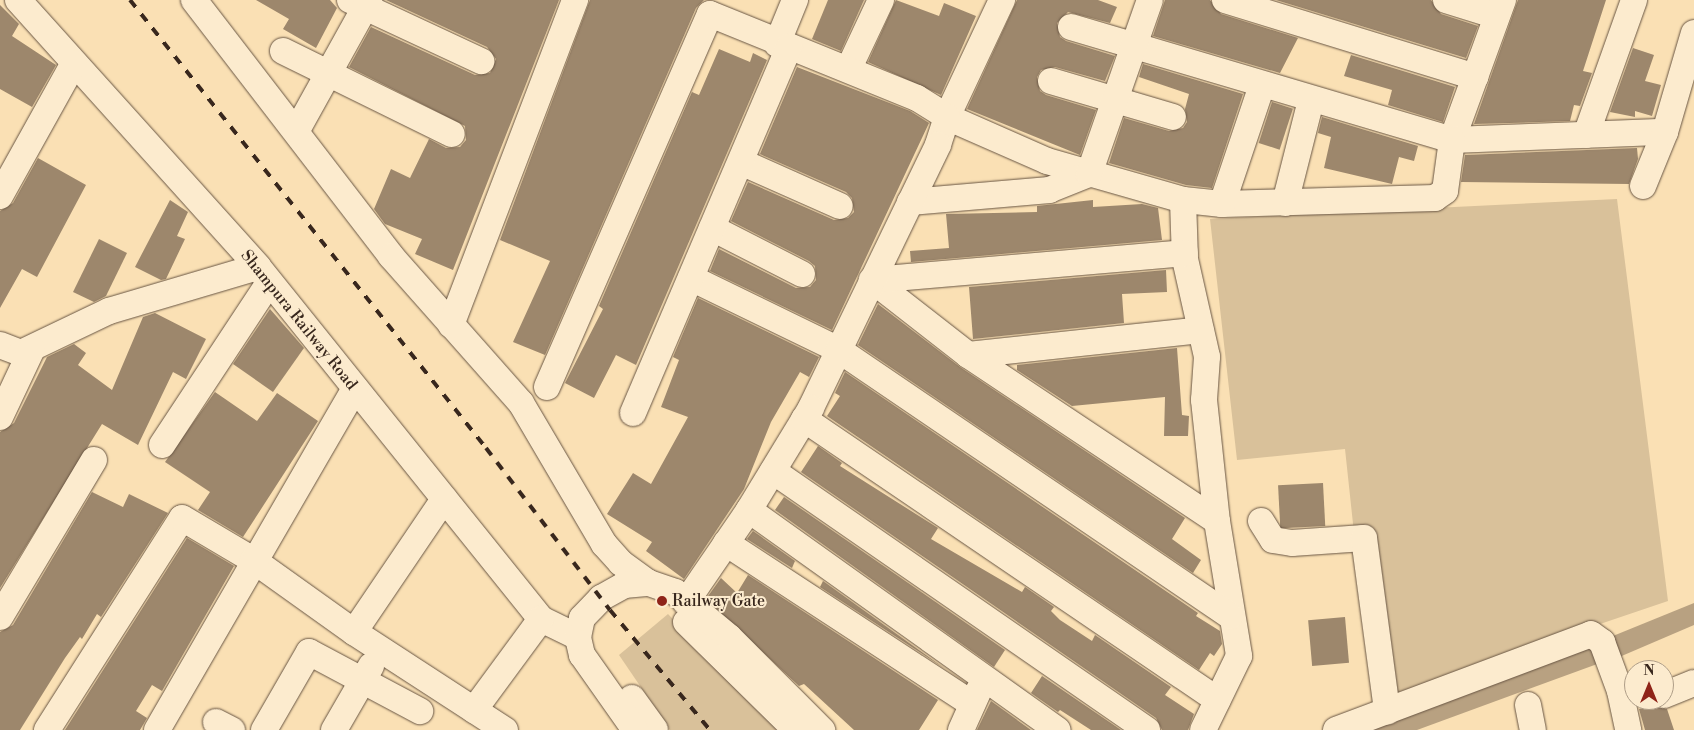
<!DOCTYPE html>
<style>
body{margin:0}
#map{position:relative;width:1694px;height:730px;overflow:hidden;background:#fae0b4;font-family:"Libre Bodoni",serif}
div>[style]{position:absolute}
[style*='--x']{left:calc(var(--x)*1px);top:calc(var(--y)*1px);width:calc(var(--w)*1px);rotate:calc(var(--a)*1deg)}
.green>*{inset:0;background:#d9c19a}
.water>*{inset:0;background:#b8a181}
.building>*{inset:0;background:#9d876c;transform-origin:0 0}
.roads{filter:drop-shadow(0 0 1px #685543) drop-shadow(0 0 1px #685543)}
.minor>*{height:26px;margin:-13px;padding:0 13px;transform-origin:13px;border-radius:13px;background:#fcebce}
.rail>*{height:4px;margin-top:-2px;transform-origin:0;background:repeating-linear-gradient(90deg,#38271d 0 9px,transparent 0 18px)}
.dots>*{width:14px;height:14px;translate:-50% -50%;box-sizing:border-box;border:2px solid #fcebce;border-radius:50%}
span{translate:-50% -50%;white-space:nowrap;text-align:center;line-height:1.15;-webkit-text-stroke:4px #fcebce;paint-order:stroke}
.street-label{font-size:16px;color:#38271d}
.poi-label{font-size:16px;color:#38271d}
.left{translate:0 -50%;text-align:left}
.north{position:absolute;left:1624px;top:660px;width:50px;height:50px;box-sizing:border-box;background:#fcebce;border:1px solid #ae9d87;border-radius:50%;rotate:0deg;font-size:14px;font-weight:700;line-height:20px;text-align:center;color:#38271d}
.north::after{content:'';display:block;margin:auto;width:18px;height:22px;background:#8f2418;clip-path:polygon(50% 0,100% 100%,50% 72%,0 100%)}
</style>
<div id="map">
<div class="green">
<i style="clip-path:polygon(1617px 199px,1668px 601px,1372px 701px,1345px 449px,1237px 460px,1210px 219px)"></i>
<i style="clip-path:polygon(668px 614px,779px 730px,670px 730px,619px 655px)"></i>
</div>
<div class="water">
<i style="clip-path:polygon(1694px 603px,1694px 625px,1617px 658px,1608px 638px)"></i>
<i style="clip-path:polygon(1593px 646px,1600px 663px,1417px 730px,1357px 730px)"></i>
</div>
<div class="building">
<i style="clip-path:polygon(256px 0,330px 0,337px 8px,316px 48px,283px 29px,289px 19px)"></i>
<i style="clip-path:polygon(386px 0,559px 0,453px 270px,415px 254px,422px 239px,385px 224px,374px 209px,391px 169px,410px 178px,429px 139px,446px 148px,460px 147px,466px 140px,465px 126px,349px 67px,371px 27px,475px 75px,490px 73px,496px 59px,487px 47px)"></i>
<i style="clip-path:polygon(590px 0,704px 0,696px 8px,545px 355px,513px 342px,550px 261px,500px 240px)"></i>
<i style="clip-path:polygon(828px 0,864px 0,841px 51px,812px 39px)"></i>
<i style="clip-path:polygon(896px 0,939px 16px,944px 3px,976px 16px,941px 95px,868px 62px)"></i>
<i style="clip-path:polygon(1017px 0,1098px 0,1117px 7px,1110px 23px,1068px 12px,1057px 23px,1060px 37px,1066px 41px,1115px 56px,1105px 81px,1055px 67px,1041px 70px,1037px 77px,1040px 91px,1046px 95px,1096px 110px,1080px 155px,967px 109px)"></i>
<i style="clip-path:polygon(1165px 0,1210px 0,1221px 14px,1298px 38px,1280px 73px,1153px 36px)"></i>
<i style="clip-path:polygon(1276px 0,1431px 0,1441px 14px,1478px 26px,1466px 58px)"></i>
<i style="clip-path:polygon(1518px 0,1606px 0,1583px 71px,1592px 73px,1580px 106px,1574px 105px,1570px 121px,1474px 124px)"></i>
<i style="clip-path:polygon(0 5px,19px 24px,12px 36px,56px 65px,32px 107px,0 89px)"></i>
<i style="clip-path:polygon(1633px 48px,1654px 55px,1645px 81px,1661px 85px,1652px 116px,1635px 111px,1635px 117px,1610px 112px)"></i>
<i style="clip-path:polygon(719px 49px,750px 62px,753px 53px,767px 60px,636px 365px,616px 355px,594px 398px,565px 383px,603px 309px,599px 306px,692px 92px,699px 95px)"></i>
<i style="clip-path:polygon(1351px 55px,1455px 87px,1443px 122px,1388px 105px,1392px 90px,1344px 76px)"></i>
<i style="clip-path:polygon(1143px 64px,1243px 94px,1212px 188px,1186px 185px,1109px 163px,1124px 118px,1169px 131px,1183px 128px,1187px 122px,1185px 109px,1189px 94px,1139px 77px)"></i>
<i style="clip-path:polygon(797px 67px,910px 111px,929px 123px,832px 330px,710px 271px,719px 249px,796px 288px,810px 287px,816px 280px,815px 266px,809px 261px,731px 221px,748px 182px,834px 220px,848px 218px,854px 212px,852px 198px,846px 192px,760px 154px)"></i>
<i style="left:1272px;top:102px;width:22px;height:43px;rotate:18deg"></i>
<i style="clip-path:polygon(1322px 117px,1418px 146px,1414px 161px,1399px 157px,1392px 184px,1324px 168px,1331px 137px,1318px 133px)"></i>
<i style="clip-path:polygon(1637px 148px,1638px 159px,1629px 184px,1461px 182px,1465px 155px)"></i>
<i style="clip-path:polygon(38px 158px,86px 185px,37px 277px,22px 269px,0 308px,0 211px,13px 203px)"></i>
<i style="clip-path:polygon(170px 200px,188px 212px,177px 236px,185px 239px,166px 279px,161px 280px,135px 267px)"></i>
<i style="clip-path:polygon(1093px 200px,1093px 207px,1142px 204px,1158px 208px,1162px 240px,911px 262px,910px 251px,949px 248px,946px 214px,1037px 212px,1037px 206px)"></i>
<i style="clip-path:polygon(99px 239px,127px 253px,106px 296px,94px 302px,73px 292px)"></i>
<i style="clip-path:polygon(1166px 270px,1167px 292px,1122px 294px,1124px 323px,973px 339px,969px 287px)"></i>
<i style="clip-path:polygon(698px 298px,819px 357px,809px 377px,800px 372px,771px 422px,744px 489px,684px 579px,646px 551px,652px 542px,607px 514px,633px 473px,651px 484px,688px 417px,661px 407px,679px 360px,673px 357px)"></i>
<i style="clip-path:polygon(878px 304px,960px 367px,1185px 518px,1172px 539px,1201px 560px,1193px 573px,858px 345px)"></i>
<i style="clip-path:polygon(270px 309px,304px 348px,273px 392px,233px 364px)"></i>
<i style="clip-path:polygon(155px 313px,206px 339px,186px 379px,173px 372px,138px 445px,102px 424px,0 588px,0 432px,14px 423px,47px 357px,74px 344px,86px 353px,78px 365px,112px 390px,143px 317px)"></i>
<i style="clip-path:polygon(1177px 348px,1182px 415px,1189px 416px,1188px 436px,1164px 436px,1165px 397px,1072px 406px,1017px 370px,1017px 365px)"></i>
<i style="clip-path:polygon(845px 372px,1198px 613px,1196px 616px,1220px 631px,1222px 644px,1214px 656px,1210px 653px,1199px 670px,827px 416px,840px 396px,835px 393px)"></i>
<i style="clip-path:polygon(215px 392px,257px 421px,277px 393px,318px 421px,243px 537px,198px 510px,210px 492px,165px 462px)"></i>
<i style="clip-path:polygon(818px 446px,842px 463px,840px 466px,938px 528px,931px 539px,1022px 592px,1025px 587px,1054px 607px,1051px 611px,1060px 620px,1092px 641px,1095px 635px,1171px 687px,1165px 695px,1194px 714px,1188px 730px,1162px 730px,1156px 718px,801px 472px)"></i>
<i style="left:1323px;top:483px;width:43px;height:45px;rotate:87deg"></i>
<i style="clip-path:polygon(92px 492px,123px 507px,129px 494px,168px 513px,101px 617px,97px 614px,82px 639px,80px 637px,65px 658px,20px 730px,0 730px,0 632px,13px 625px)"></i>
<i style="clip-path:polygon(784px 497px,1005px 650px,994px 667px,775px 510px)"></i>
<i style="clip-path:polygon(753px 531px,795px 561px,792px 568px,747px 539px)"></i>
<i style="clip-path:polygon(187px 538px,234px 566px,162px 691px,152px 685px,136px 711px,147px 718px,140px 730px,65px 730px)"></i>
<i style="clip-path:polygon(748px 575px,938px 700px,919px 730px,854px 730px,804px 684px,799px 686px,706px 599px,721px 578px,737px 593px)"></i>
<i style="clip-path:polygon(823px 581px,944px 668px,820px 587px)"></i>
<i style="left:1345px;top:617px;width:46px;height:37px;rotate:85deg"></i>
<i style="clip-path:polygon(1042px 676px,1121px 730px,1091px 730px,1060px 710px,1058px 712px,1031px 693px)"></i>
<i style="clip-path:polygon(991px 701px,1031px 730px,977px 730px)"></i>
<i style="clip-path:polygon(1653px 705px,1667px 709px,1674px 730px,1645px 730px,1639px 709px)"></i>
</div>
<div class="roads">
<div class="minor">
<i style="--x:18;--y:0;--w:359;--a:48"></i>
<i style="--x:258;--y:267;--w:452;--a:51.2"></i>
<i style="--x:541;--y:619;--w:41;--a:25.9"></i>
<i style="--x:194;--y:0;--w:323;--a:52.4"></i>
<i style="--x:391;--y:256;--w:196;--a:48.5"></i>
<i style="--x:521;--y:403;--w:164;--a:59.5"></i>
<i style="--x:604;--y:544;--w:25;--a:48"></i>
<i style="--x:621;--y:563;--w:34;--a:36"></i>
<i style="--x:350;--y:0;--w:145;--a:25"></i>
<i style="--x:1002;--y:0;--w:129;--a:115.2"></i>
<i style="--x:947;--y:117;--w:109;--a:23.7"></i>
<i style="--x:1047;--y:161;--w:141;--a:16"></i>
<i style="--x:1183;--y:200;--w:59;--a:88.1"></i>
<i style="--x:1185;--y:259;--w:100;--a:77.3"></i>
<i style="--x:1207;--y:357;--w:43;--a:94"></i>
<i style="--x:1204;--y:400;--w:122;--a:83.9"></i>
<i style="--x:1217;--y:521;--w:137;--a:80.7"></i>
<i style="--x:1239;--y:656;--w:82;--a:115.9"></i>
<i style="--x:1225;--y:0;--w:262;--a:17.1"></i>
<i style="--x:1446;--y:0;--w:53;--a:17.4"></i>
<i style="--x:1503;--y:0;--w:149;--a:110"></i>
<i style="--x:1452;--y:140;--w:213;--a:-2.2"></i>
<i style="--x:1071;--y:27;--w:397;--a:16.5"></i>
<i style="--x:1452;--y:140;--w:51;--a:97.8"></i>
<i style="--x:1445;--y:191;--w:12;--a:145"></i>
<i style="--x:1435;--y:198;--w:213;--a:178.4"></i>
<i style="--x:1222;--y:204;--w:39;--a:-174"></i>
<i style="--x:777;--y:44;--w:48;--a:-67.8"></i>
<i style="--x:283;--y:51;--w:188;--a:26.2"></i>
<i style="--x:849;--y:68;--w:75;--a:-64.8"></i>
<i style="--x:1051;--y:81;--w:127;--a:16.4"></i>
<i style="--x:297;--y:130;--w:149;--a:-61"></i>
<i style="--x:1586;--y:135;--w:143;--a:-70.4"></i>
<i style="--x:741;--y:162;--w:108;--a:24"></i>
<i style="--x:1643;--y:186;--w:58;--a:-67.8"></i>
<i style="--x:1665;--y:132;--w:103;--a:-73.7"></i>
<i style="--x:0;--y:196;--w:152;--a:-60.9"></i>
<i style="--x:910;--y:202;--w:140;--a:-4.9"></i>
<i style="--x:1049;--y:190;--w:43;--a:-21.8"></i>
<i style="--x:1089;--y:174;--w:184;--a:-70.7"></i>
<i style="--x:1285;--y:203;--w:106;--a:-75.8"></i>
<i style="--x:1222;--y:204;--w:126;--a:-71.4"></i>
<i style="--x:712;--y:228;--w:101;--a:27.1"></i>
<i style="--x:691;--y:278;--w:165;--a:25.9"></i>
<i style="--x:839;--y:350;--w:473;--a:34.2"></i>
<i style="--x:872;--y:280;--w:122;--a:38"></i>
<i style="--x:968;--y:355;--w:299;--a:33.7"></i>
<i style="--x:872;--y:280;--w:314;--a:-4.9"></i>
<i style="--x:451;--y:325;--w:348;--a:-69.1"></i>
<i style="--x:0;--y:345;--w:22;--a:21"></i>
<i style="--x:21;--y:353;--w:98;--a:-25.5"></i>
<i style="--x:109;--y:311;--w:155;--a:-16.5"></i>
<i style="--x:968;--y:355;--w:234;--a:-6.1"></i>
<i style="--x:547;--y:387;--w:407;--a:-66.4"></i>
<i style="--x:710;--y:14;--w:223;--a:22.1"></i>
<i style="--x:917;--y:98;--w:36;--a:32"></i>
<i style="--x:947;--y:117;--w:29;--a:108"></i>
<i style="--x:938;--y:145;--w:292;--a:115.8"></i>
<i style="--x:811;--y:408;--w:119;--a:121.3"></i>
<i style="--x:749;--y:510;--w:112;--a:124.4"></i>
<i style="--x:633;--y:413;--w:398;--a:-66.9"></i>
<i style="--x:0;--y:417;--w:75;--a:-64.8"></i>
<i style="--x:804;--y:419;--w:500;--a:34.2"></i>
<i style="--x:162;--y:445;--w:194;--a:-56.6"></i>
<i style="--x:773;--y:471;--w:455;--a:34.7"></i>
<i style="--x:749;--y:510;--w:379;--a:35.5"></i>
<i style="--x:1261;--y:521;--w:22;--a:58"></i>
<i style="--x:1273;--y:540;--w:19;--a:9"></i>
<i style="--x:1292;--y:543;--w:72;--a:-4"></i>
<i style="--x:1364;--y:538;--w:175;--a:82.4"></i>
<i style="--x:726;--y:543;--w:294;--a:33.2"></i>
<i style="--x:0;--y:617;--w:183;--a:-59.1"></i>
<i style="--x:686;--y:622;--w:154;--a:44.5"></i>
<i style="--x:354;--y:632;--w:161;--a:-55.9"></i>
<i style="--x:1664;--y:695;--w:32;--a:-22"></i>
<i style="--x:632;--y:698;--w:39;--a:54"></i>
<i style="--x:1528;--y:705;--w:25;--a:79"></i>
<i style="--x:474;--y:710;--w:113;--a:-53.6"></i>
<i style="--x:216;--y:722;--w:18;--a:27"></i>
<i style="--x:47;--y:730;--w:251;--a:-57.5"></i>
<i style="--x:182;--y:518;--w:82;--a:30.6"></i>
<i style="--x:253;--y:560;--w:124;--a:35.5"></i>
<i style="--x:354;--y:632;--w:180;--a:33"></i>
<i style="--x:157;--y:730;--w:395;--a:-59.9"></i>
<i style="--x:264;--y:730;--w:90;--a:-60"></i>
<i style="--x:309;--y:652;--w:126;--a:28"></i>
<i style="--x:334;--y:730;--w:74;--a:-60"></i>
<i style="--x:635;--y:730;--w:92;--a:-125.2"></i>
<i style="--x:582;--y:655;--w:18;--a:-103"></i>
<i style="--x:578;--y:637;--w:19;--a:-78"></i>
<i style="--x:582;--y:618;--w:28;--a:-46"></i>
<i style="--x:601;--y:598;--w:26;--a:-29"></i>
<i style="--x:624;--y:585;--w:25;--a:-5"></i>
<i style="--x:649;--y:583;--w:28;--a:19"></i>
<i style="--x:675;--y:592;--w:70;--a:39.8"></i>
<i style="--x:729;--y:637;--w:132;--a:45"></i>
<i style="--x:961;--y:730;--w:44;--a:-65.8"></i>
<i style="--x:1336;--y:730;--w:272;--a:-20.6"></i>
<i style="--x:1591;--y:634;--w:14;--a:36"></i>
<i style="--x:1602;--y:642;--w:52;--a:69.8"></i>
<i style="--x:1620;--y:691;--w:40;--a:78"></i>
</div>
</div>
<div class="rail">
<i style="--x:130;--y:0;--w:572;--a:51.53"></i>
<i style="--x:486;--y:448;--w:204;--a:52.6"></i>
<i style="--x:610;--y:610;--w:156;--a:50.2"></i>
</div>
<div class="dots">
<i style="left:662px;top:601px;background:#8f2418"></i>
</div>
<div class="street-label">
<span style="left:299px;top:320px;rotate:51deg">Shampura Railway Road</span>
</div>
<div class="poi-label">
<span class="left" style="left:672px;top:601px">Railway Gate</span>
</div>
<div class="north">N</div>
</div>
